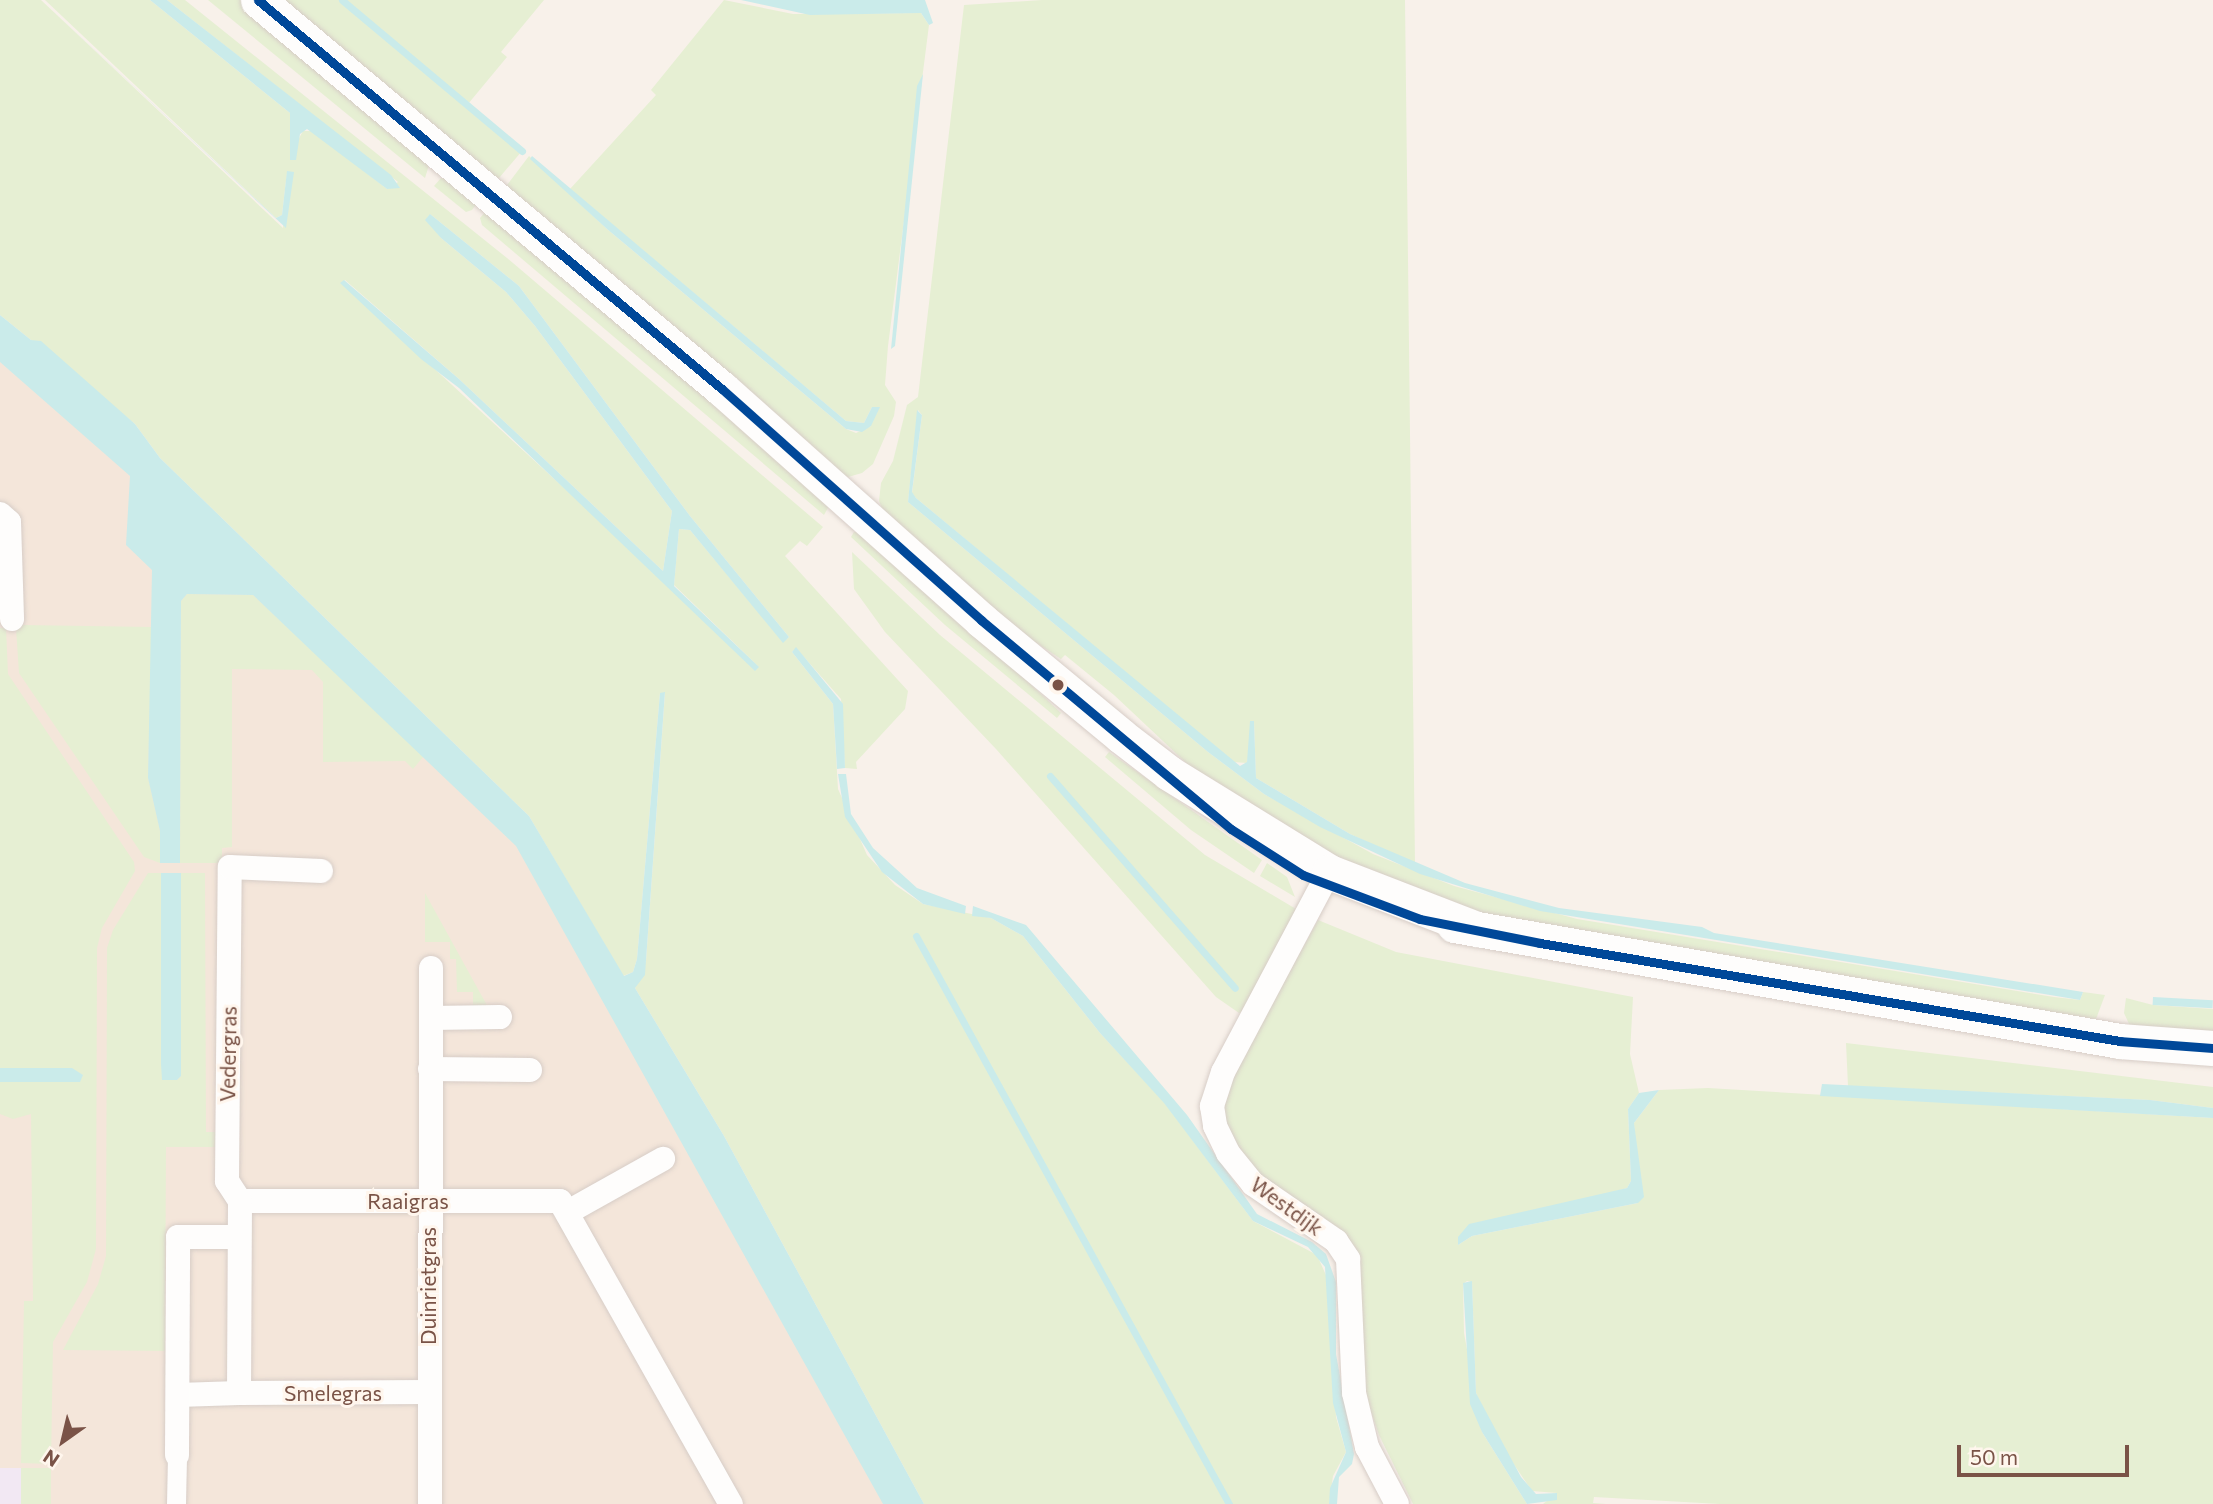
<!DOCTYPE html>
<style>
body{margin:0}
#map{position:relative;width:2213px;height:1504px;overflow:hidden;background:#f8f1ea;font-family:Commissioner,sans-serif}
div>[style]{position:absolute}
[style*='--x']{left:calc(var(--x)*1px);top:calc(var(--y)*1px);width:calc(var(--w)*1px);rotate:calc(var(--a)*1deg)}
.residential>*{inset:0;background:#f4e6da}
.education>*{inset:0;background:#f2e8f3;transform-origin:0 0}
.green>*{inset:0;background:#e6efd3;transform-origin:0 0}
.water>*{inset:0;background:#caebea;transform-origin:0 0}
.stream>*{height:7px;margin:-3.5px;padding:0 3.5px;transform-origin:3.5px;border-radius:3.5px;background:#caebea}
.roads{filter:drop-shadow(0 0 2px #d7cdc7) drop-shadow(0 0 2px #d7cdc7)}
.pedestrian>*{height:19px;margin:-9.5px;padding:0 9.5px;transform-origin:9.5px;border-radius:9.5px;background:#fefdfc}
.minor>*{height:24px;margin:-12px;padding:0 12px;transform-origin:12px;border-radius:12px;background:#fefdfc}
.secondary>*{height:35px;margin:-17.5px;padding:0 17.5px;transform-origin:17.5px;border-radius:17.5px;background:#fefdfc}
.bus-1>*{height:9px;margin:-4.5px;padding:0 4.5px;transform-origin:4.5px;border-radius:4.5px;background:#004899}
.dots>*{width:19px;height:19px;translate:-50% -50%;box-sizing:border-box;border:4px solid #fff6ed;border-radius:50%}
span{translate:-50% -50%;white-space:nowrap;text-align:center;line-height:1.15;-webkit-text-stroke:6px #fff6ed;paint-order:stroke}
.street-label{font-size:21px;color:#7a5347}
.north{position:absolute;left:28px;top:1406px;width:70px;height:70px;-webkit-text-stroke:5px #fff6ed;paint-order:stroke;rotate:214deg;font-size:19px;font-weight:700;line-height:28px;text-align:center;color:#7a5347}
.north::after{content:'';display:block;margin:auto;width:24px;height:32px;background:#7a5347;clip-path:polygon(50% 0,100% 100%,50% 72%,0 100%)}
.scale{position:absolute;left:1957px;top:1445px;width:172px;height:32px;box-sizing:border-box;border:4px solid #7a5347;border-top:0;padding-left:9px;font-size:21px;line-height:24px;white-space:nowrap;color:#7a5347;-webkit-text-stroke:5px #fff6ed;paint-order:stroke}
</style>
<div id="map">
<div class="residential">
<i style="clip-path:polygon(0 349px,524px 852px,889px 1504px,0 1504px)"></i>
</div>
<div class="education">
<i style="left:0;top:1468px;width:21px;height:36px"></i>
</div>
<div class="green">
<i style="clip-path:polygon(evenodd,0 0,41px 0,283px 228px,287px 172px,282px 215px,276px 218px,45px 0,150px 0,290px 113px,291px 131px,298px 140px,303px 131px,313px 131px,387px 189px,398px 182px,167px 0,185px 0,507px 258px,823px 527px,807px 546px,800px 541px,785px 556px,908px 691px,905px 709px,856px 762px,857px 769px,845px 768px,841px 699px,796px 648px,792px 652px,833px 704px,838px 789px,867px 855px,895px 885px,923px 904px,991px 918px,1023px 936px,1100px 1033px,1164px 1102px,1253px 1221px,1317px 1255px,1329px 1282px,1336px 1417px,1346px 1452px,1333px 1476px,1329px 1504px,924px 1504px,724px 1136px,635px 988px,646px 961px,665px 693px,660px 693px,637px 959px,633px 972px,623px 976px,529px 816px,160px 458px,135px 424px,0 315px,0 0,430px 214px,519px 286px,690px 516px,789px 637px,783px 642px,690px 530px,679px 529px,674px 585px,759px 667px,341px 283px,345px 280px,459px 379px,663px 571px,672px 511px,535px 326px,506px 292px,441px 238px,430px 214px)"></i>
<i style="clip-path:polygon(208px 0,240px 0,425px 155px,430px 162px,425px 178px)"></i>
<i style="clip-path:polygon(282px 0,544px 0,501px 52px,507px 57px,468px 104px,522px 151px,499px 178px,491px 179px)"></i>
<i style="clip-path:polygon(724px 0,793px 14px,921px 13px,929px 25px,888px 346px,885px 385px,896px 402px,894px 416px,873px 464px,862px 473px,848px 477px,832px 470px,508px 193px,507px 185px,529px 156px,607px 229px,846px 429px,856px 433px,871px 426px,872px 407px,864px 423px,846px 421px,570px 189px,656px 95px,651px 90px)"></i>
<i style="clip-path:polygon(1042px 0,1405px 0,1415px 864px,1350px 834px,1256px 778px,1254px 721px,1247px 763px,1233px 762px,916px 498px,912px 493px,922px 415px,918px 410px,908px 502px,1208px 752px,1264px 794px,1373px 854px,1454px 886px,1577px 919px,2054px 997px,2080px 1000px,2083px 992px,2105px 995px,2096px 1019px,1532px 932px,1382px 885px,1198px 774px,1114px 695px,1065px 655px,1061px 659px,988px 611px,886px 519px,879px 501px,881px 483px,893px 461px,907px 405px,918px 397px,964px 5px)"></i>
<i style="clip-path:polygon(441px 178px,454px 179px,479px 201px,472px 210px,466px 212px,434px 186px)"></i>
<i style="clip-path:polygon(488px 209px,830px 504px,824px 515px,482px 225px,480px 218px)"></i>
<i style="clip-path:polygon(854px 532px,863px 532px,968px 625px,1061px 713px,1057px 718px,945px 625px,851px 537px)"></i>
<i style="clip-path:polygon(852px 552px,940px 635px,1205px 855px,1296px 909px,1249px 1008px,1239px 1013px,1216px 997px,996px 749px,885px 632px,854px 589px)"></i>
<i style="clip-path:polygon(187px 594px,253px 595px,424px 756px,413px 769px,405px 761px,323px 762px,323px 682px,312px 670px,232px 669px,232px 847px,222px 848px,222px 863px,180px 863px,181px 601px)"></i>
<i style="clip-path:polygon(22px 625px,152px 627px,148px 778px,160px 831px,160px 863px,144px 857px,19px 673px,16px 628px)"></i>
<i style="clip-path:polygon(0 628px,6px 628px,8px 674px,134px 862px,135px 871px,102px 928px,97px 948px,96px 1249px,87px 1282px,53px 1342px,51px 1464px,21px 1463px,24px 1301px,33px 1301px,31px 1114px,13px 1119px,0 1114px,0 1082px,80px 1082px,72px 1068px,0 1068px)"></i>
<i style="clip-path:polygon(1109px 752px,1262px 860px,1254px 873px,1191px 830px,1105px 757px)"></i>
<i style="clip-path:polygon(1267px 863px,1287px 877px,1295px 897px,1260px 876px)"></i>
<i style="clip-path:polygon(148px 873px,161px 873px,161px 1064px,177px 1080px,181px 1076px,181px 873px,205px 873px,206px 1132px,224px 1132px,224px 1147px,166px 1147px,165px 1351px,63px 1350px,98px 1284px,106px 1256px,107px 948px,113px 930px)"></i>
<i style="clip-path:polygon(425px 893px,489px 1009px,473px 1009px,473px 992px,457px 992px,456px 959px,450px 959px,450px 942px,425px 942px)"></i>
<i style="clip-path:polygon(1318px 920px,1396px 952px,1633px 997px,1630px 1054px,1639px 1093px,1628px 1109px,1631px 1181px,1627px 1188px,1458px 1237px,1458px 1245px,1472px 1236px,1638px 1203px,1634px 1123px,1659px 1090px,1708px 1088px,2213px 1118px,2213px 1504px,1720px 1504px,1594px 1497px,1593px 1503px,1606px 1504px,1543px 1504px,1557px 1493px,1532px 1491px,1496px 1438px,1476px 1393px,1472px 1282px,1467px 1281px,1463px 1284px,1464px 1333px,1482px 1432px,1527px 1504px,1413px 1504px,1379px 1435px,1366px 1397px,1360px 1270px,1233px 1150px,1219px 1100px)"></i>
<i style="clip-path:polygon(2126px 998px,2153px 1005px,2213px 1009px,2213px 1039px,2130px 1026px,2124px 1013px)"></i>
<i style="clip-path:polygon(1846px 1043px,2213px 1087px,2213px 1108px,2150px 1100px,1848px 1086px)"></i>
<i style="left:21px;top:1468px;width:30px;height:36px"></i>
</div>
<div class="water">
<i style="clip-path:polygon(41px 0,276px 218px,282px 215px,287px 171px,294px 172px,286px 228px)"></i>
<i style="clip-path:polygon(150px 0,167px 0,391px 175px,400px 188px,387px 189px,307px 129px,300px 134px,296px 160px,290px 160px,290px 113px)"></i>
<i style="clip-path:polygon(741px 0,925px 0,933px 23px,929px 25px,921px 13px,810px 15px)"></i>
<i style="clip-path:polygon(923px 74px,895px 346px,891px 349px,917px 86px)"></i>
<i style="clip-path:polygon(532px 156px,846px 421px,864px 423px,872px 407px,880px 407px,871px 426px,862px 432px,846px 429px,607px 229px,530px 159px)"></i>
<i style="clip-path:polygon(430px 214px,519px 286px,690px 516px,789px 637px,783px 643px,690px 530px,679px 529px,674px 586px,759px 667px,755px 671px,459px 388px,421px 359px,340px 283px,344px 280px,459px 379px,663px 571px,672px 511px,535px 326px,506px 292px,441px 238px,425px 220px)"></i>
<i style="clip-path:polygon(0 315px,31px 340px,41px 341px,135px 424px,160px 458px,529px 816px,624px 976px,633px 972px,637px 959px,660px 693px,665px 692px,645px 975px,635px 988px,724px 1136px,924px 1504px,883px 1504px,516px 846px,253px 595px,187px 594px,181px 601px,180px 863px,160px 863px,160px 831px,148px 778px,152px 570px,126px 545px,130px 476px,0 362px)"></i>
<i style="clip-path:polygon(917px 410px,922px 415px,912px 492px,916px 498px,1240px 766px,1247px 762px,1250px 721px,1254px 721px,1256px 778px,1350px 834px,1465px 883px,1559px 908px,1702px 927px,1714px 933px,2083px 992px,2080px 1000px,1540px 911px,1420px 874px,1320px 827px,1264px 794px,1208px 752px,908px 502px)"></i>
<i style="clip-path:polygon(796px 647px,843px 704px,845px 768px,837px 769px,833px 704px,792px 652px)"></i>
<i style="clip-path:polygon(838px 774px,846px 774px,851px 814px,873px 848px,917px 888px,966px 906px,965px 914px,923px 904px,882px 872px,845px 817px)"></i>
<i style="clip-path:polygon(161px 873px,181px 873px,181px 1076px,177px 1080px,162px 1080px,161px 1064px)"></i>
<i style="clip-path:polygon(973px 906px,1026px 925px,1187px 1115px,1257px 1214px,1312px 1242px,1326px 1254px,1336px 1282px,1336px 1354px,1354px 1454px,1352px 1464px,1339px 1477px,1337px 1504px,1329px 1504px,1330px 1488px,1346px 1452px,1333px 1403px,1325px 1267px,1308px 1247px,1253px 1221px,1164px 1103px,1100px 1033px,1023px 936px,991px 918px,972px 916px)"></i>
<i style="left:2153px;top:997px;width:60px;height:8px;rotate:3deg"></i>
<i style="clip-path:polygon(0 1068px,72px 1068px,83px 1075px,80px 1082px,0 1082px)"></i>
<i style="clip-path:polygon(1822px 1084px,2150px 1100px,2213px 1108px,2213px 1118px,1820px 1096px)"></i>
<i style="clip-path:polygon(1659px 1090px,1634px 1123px,1644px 1197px,1638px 1203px,1472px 1236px,1458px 1245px,1458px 1237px,1469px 1224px,1627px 1188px,1631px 1181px,1628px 1109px,1639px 1093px)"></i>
<i style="clip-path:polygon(1472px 1281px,1476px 1393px,1521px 1477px,1536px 1494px,1557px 1493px,1557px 1500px,1527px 1504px,1482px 1432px,1470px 1404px,1463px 1283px)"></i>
</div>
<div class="stream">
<i style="--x:342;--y:0;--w:235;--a:40"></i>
<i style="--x:1050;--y:776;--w:281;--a:48.9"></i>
<i style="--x:916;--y:936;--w:649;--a:61.14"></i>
</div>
<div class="roads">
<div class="pedestrian">
<i style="--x:176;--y:1504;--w:49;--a:-88.8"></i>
</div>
<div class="minor">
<i style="--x:0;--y:514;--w:12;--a:42"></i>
<i style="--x:9;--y:522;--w:97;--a:88.2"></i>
<i style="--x:1329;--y:872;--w:226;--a:117.9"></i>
<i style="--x:1223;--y:1072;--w:36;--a:108"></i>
<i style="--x:1212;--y:1106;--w:20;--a:81"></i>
<i style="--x:1215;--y:1126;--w:30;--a:64"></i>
<i style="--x:1228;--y:1153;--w:40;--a:51"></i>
<i style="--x:1253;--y:1184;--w:101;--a:34.5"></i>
<i style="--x:1336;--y:1241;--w:22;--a:56"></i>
<i style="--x:1348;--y:1259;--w:134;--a:87.4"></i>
<i style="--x:1354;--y:1393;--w:56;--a:76.5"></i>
<i style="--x:1367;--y:1447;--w:64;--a:62.2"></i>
<i style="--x:431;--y:1018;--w:69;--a:-0.8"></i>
<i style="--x:430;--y:1069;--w:100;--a:0.6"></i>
<i style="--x:240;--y:1201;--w:320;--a:0"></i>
<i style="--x:560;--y:1201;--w:348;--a:60.6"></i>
<i style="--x:568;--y:1212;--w:109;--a:-29.2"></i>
<i style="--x:239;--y:1393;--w:189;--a:-0.3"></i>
<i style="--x:178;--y:1395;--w:61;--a:-1.9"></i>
<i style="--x:239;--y:1393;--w:192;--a:-89.7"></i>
<i style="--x:240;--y:1201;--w:24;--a:-123"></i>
<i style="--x:227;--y:1181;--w:314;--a:-89.5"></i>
<i style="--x:230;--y:867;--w:91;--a:2.5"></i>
<i style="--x:177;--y:1455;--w:218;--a:-89.7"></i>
<i style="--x:178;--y:1237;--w:59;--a:0"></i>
<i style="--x:430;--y:1504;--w:536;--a:-89.89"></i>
</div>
<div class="secondary">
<i style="--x:258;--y:0;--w:605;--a:39.98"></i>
<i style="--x:722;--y:389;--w:347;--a:41.7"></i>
<i style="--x:981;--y:620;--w:182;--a:39.6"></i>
<i style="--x:1121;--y:736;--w:61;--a:37.6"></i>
<i style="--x:1169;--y:773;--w:188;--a:31.7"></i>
<i style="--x:1329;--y:872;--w:159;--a:21.1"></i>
<i style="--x:1454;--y:925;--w:676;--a:9.88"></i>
<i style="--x:2120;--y:1041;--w:93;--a:4.3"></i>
</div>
</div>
<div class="bus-1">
<i style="--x:258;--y:0;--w:605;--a:39.98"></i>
<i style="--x:722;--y:389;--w:347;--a:41.7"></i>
<i style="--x:981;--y:620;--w:326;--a:39.9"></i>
<i style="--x:1231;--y:829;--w:85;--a:32.6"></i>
<i style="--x:1303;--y:875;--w:125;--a:20.6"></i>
<i style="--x:1420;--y:919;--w:122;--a:11.3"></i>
<i style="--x:1540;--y:943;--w:588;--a:9.59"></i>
<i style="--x:2120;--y:1041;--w:93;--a:4.3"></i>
</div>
<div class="dots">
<i style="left:1058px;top:685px;background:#7a5347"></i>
</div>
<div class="street-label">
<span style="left:228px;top:1054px;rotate:-89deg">Vedergras</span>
<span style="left:408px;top:1201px">Raaigras</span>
<span style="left:1287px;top:1206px;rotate:36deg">Westdijk</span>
<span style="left:428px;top:1286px;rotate:-90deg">Duinrietgras</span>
<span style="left:333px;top:1393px">Smelegras</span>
</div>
<div class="north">N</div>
<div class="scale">50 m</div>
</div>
